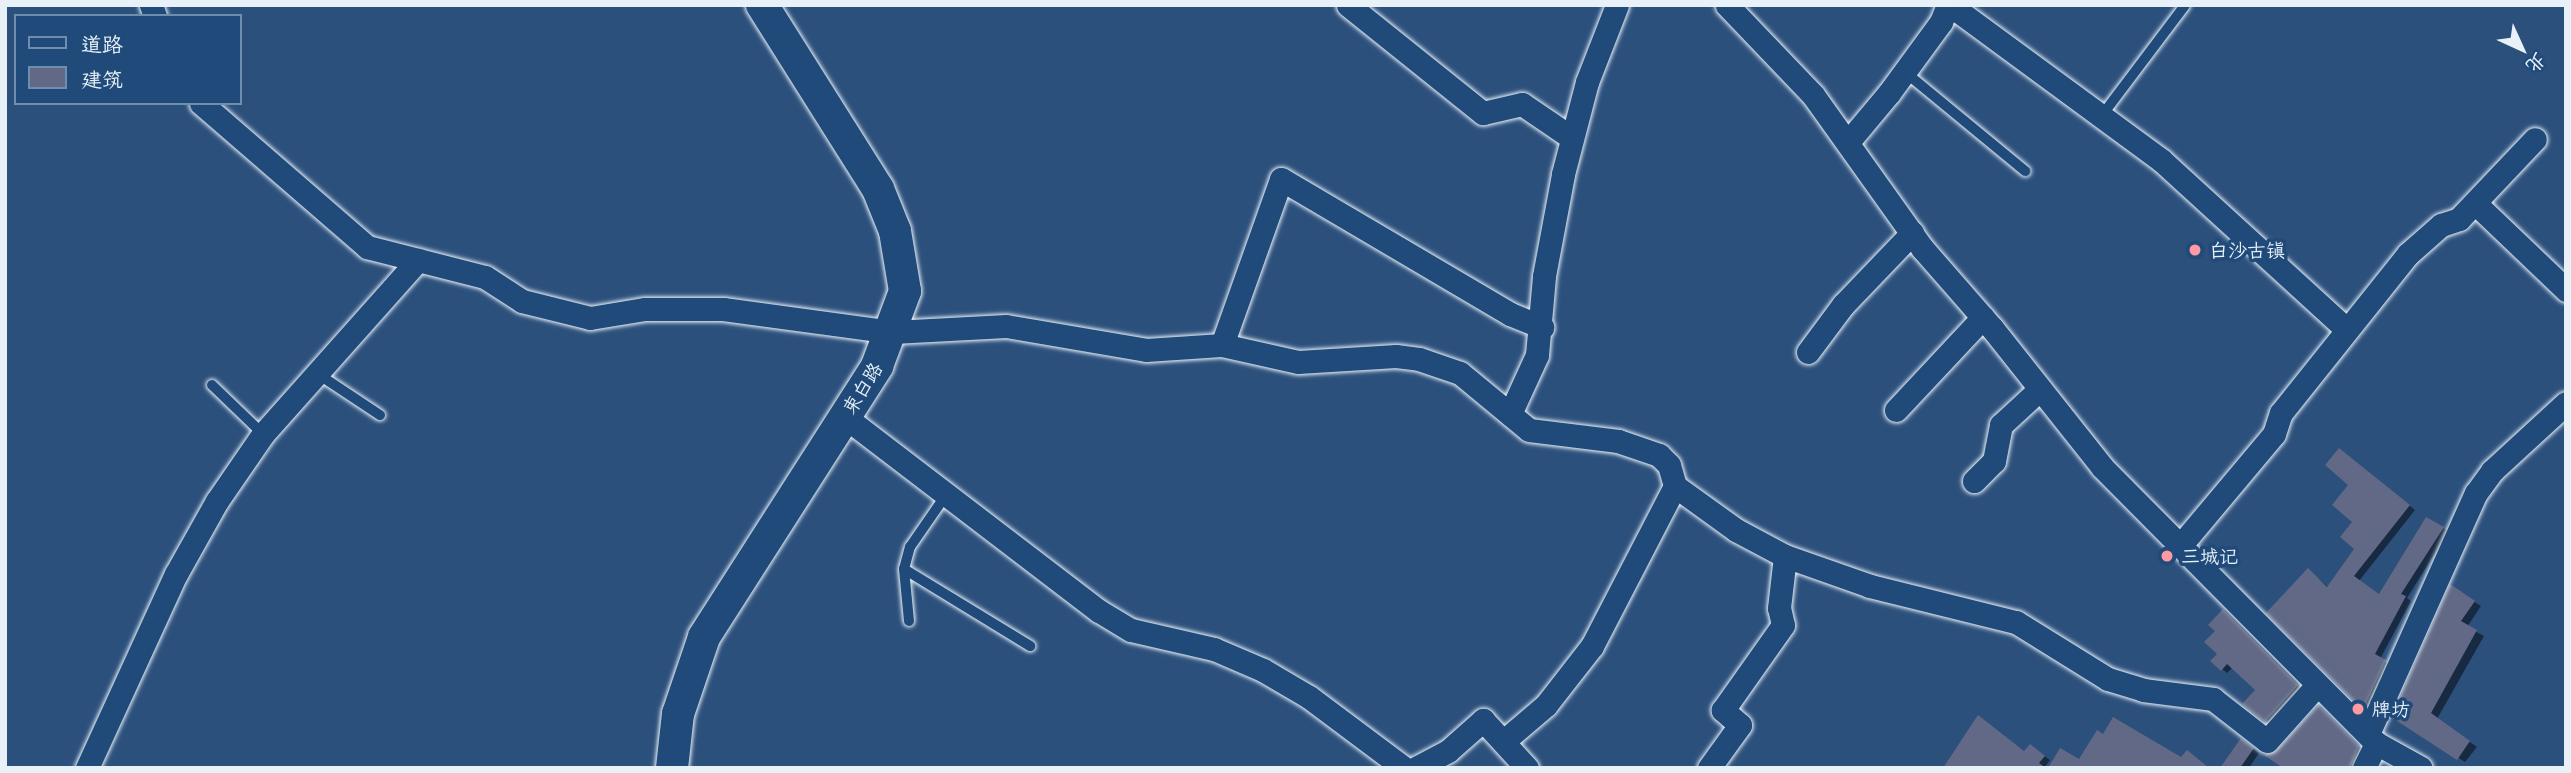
<!DOCTYPE html>
<meta charset="utf-8">
<style>
body{margin:0}
#map{position:relative;width:2571px;height:773px;overflow:hidden;background:#2c507c;font-family:"Playpen Sans","LXGW WenKai TC",sans-serif}
div>[style]{position:absolute}
[style*='--x']{left:calc(var(--x)*1px);top:calc(var(--y)*1px);width:calc(var(--w)*1px);rotate:calc(var(--a)*1deg)}
.shadow>*{inset:0;background:#0007}
.building>*{inset:0;background:#626986}
.roads{filter:drop-shadow(0 0 2px #e8f1f8) drop-shadow(0 0 2px #e8f1f8)}
.lane>*{height:10px;margin:-5px;padding:0 5px;transform-origin:5px;border-radius:5px;background:#1f4a7a}
.street>*{height:23px;margin:-11.5px;padding:0 11.5px;transform-origin:11.5px;border-radius:11.5px;background:#1f4a7a}
.secondary>*{height:32px;margin:-16px;padding:0 16px;transform-origin:16px;border-radius:16px;background:#1f4a7a}
.dots>*{width:19px;height:19px;translate:-50% -50%;box-sizing:border-box;border:4px solid #1f4a7a;border-radius:50%}
span{translate:-50% -50%;white-space:nowrap;text-align:center;line-height:1.15;-webkit-text-stroke:7px #1f4a7a;paint-order:stroke}
.poi-label{font-size:19px;color:#e8f1f8}
.left{translate:0 -50%;text-align:left}
.street-label{font-size:19px;color:#e8f1f8}
.frame{position:absolute;inset:0;border:7px solid #e8f1f8;pointer-events:none}
.legend{position:absolute;left:14px;top:14px;width:228px;height:91px;box-sizing:border-box;background:#1f4a7a;border:2px solid #6f8dac;margin:0;padding:9px 12px;list-style:none;font-size:21px;color:#e8f1f8}
.legend li{display:flex;align-items:center;gap:14px;height:35px}
.legend b{width:35px;border:2px solid #6f8dac}
.north{position:absolute;left:2487px;top:14px;width:70px;height:70px;-webkit-text-stroke:5px #1f4a7a;paint-order:stroke;rotate:135deg;font-size:19px;font-weight:700;line-height:28px;text-align:center;color:#e8f1f8}
.north::after{content:'';display:block;margin:auto;width:24px;height:32px;background:#e8f1f8;clip-path:polygon(50% 0,100% 100%,50% 72%,0 100%)}
</style>
<div id="map">
<div class="shadow">
<i style="clip-path:polygon(2346px 454px,2415px 510px,2359px 581px,2380px 596px,2426px 519px,2449px 531px,2407px 598px,2411px 601px,2380px 659px,2391px 665px,2370px 712px,2269px 613px,2309px 571px,2328px 587px,2356px 548px)"></i>
<i style="clip-path:polygon(2458px 591px,2481px 606px,2467px 627px,2484px 636px,2437px 719px,2477px 747px,2465px 762px,2393px 716px)"></i>
<i style="clip-path:polygon(2225px 610px,2303px 689px,2272px 724px,2266px 720px,2257px 689px,2233px 667px,2227px 673px,2222px 669px,2217px 631px,2211px 625px)"></i>
<i style="clip-path:polygon(2319px 707px,2364px 751px,2358px 768px,2286px 768px,2278px 752px)"></i>
<i style="clip-path:polygon(2247px 744px,2259px 753px,2249px 768px,2223px 768px)"></i>
<i style="clip-path:polygon(2036px 750px,2050px 760px,2044px 768px,2025px 753px)"></i>
</div>
<div class="building">
<i style="clip-path:polygon(2339px 448px,2410px 505px,2354px 576px,2379px 594px,2426px 517px,2444px 527px,2401px 594px,2406px 596px,2375px 654px,2386px 660px,2363px 710px,2266px 613px,2308px 568px,2327px 587px,2354px 549px,2340px 537px,2352px 522px,2332px 505px,2348px 485px,2325px 465px)"></i>
<i style="clip-path:polygon(2450px 584px,2475px 601px,2461px 621px,2477px 630px,2431px 713px,2470px 741px,2457px 760px,2391px 717px)"></i>
<i style="clip-path:polygon(2211px 597px,2298px 685px,2265px 722px,2242px 704px,2255px 690px,2227px 664px,2221px 671px,2210px 661px,2217px 654px,2204px 642px,2215px 631px,2208px 625px,2223px 609px)"></i>
<i style="clip-path:polygon(2318px 705px,2359px 746px,2350px 768px,2283px 768px,2264px 755px,2277px 750px)"></i>
<i style="clip-path:polygon(1978px 715px,2024px 751px,2030px 744px,2045px 756px,2039px 763px,2046px 768px,1943px 768px)"></i>
<i style="clip-path:polygon(2113px 717px,2181px 757px,2187px 750px,2209px 768px,2048px 768px,2060px 748px,2079px 759px,2097px 730px,2103px 734px)"></i>
<i style="clip-path:polygon(2241px 738px,2254px 748px,2240px 768px,2220px 768px)"></i>
</div>
<div class="roads">
<div class="lane">
<i style="--x:1905;--y:72;--w:156;--a:39.5"></i>
<i style="--x:2103;--y:114;--w:136;--a:-53"></i>
<i style="--x:315;--y:372;--w:78;--a:33.5"></i>
<i style="--x:212;--y:385;--w:71;--a:43.9"></i>
<i style="--x:904;--y:569;--w:148;--a:31.4"></i>
<i style="--x:909;--y:621;--w:52;--a:-95.5"></i>
<i style="--x:904;--y:569;--w:23;--a:-75"></i>
<i style="--x:910;--y:547;--w:63;--a:-55.3"></i>
</div>
<div class="street">
<i style="--x:151;--y:5;--w:12;--a:70"></i>
<i style="--x:1348;--y:5;--w:173;--a:38.7"></i>
<i style="--x:1483;--y:113;--w:40;--a:-13"></i>
<i style="--x:1522;--y:104;--w:60;--a:34.2"></i>
<i style="--x:1727;--y:5;--w:124;--a:46.3"></i>
<i style="--x:1813;--y:95;--w:189;--a:54.5"></i>
<i style="--x:1923;--y:249;--w:105;--a:48.9"></i>
<i style="--x:1992;--y:328;--w:177;--a:51.6"></i>
<i style="--x:2102;--y:467;--w:389;--a:45.2"></i>
<i style="--x:2376;--y:743;--w:51;--a:29.1"></i>
<i style="--x:1950;--y:5;--w:262;--a:36.3"></i>
<i style="--x:2161;--y:160;--w:251;--a:42.4"></i>
<i style="--x:201;--y:103;--w:220;--a:40.9"></i>
<i style="--x:367;--y:247;--w:122;--a:14.3"></i>
<i style="--x:485;--y:277;--w:44;--a:33"></i>
<i style="--x:522;--y:301;--w:70;--a:14"></i>
<i style="--x:590;--y:318;--w:56;--a:-9.3"></i>
<i style="--x:645;--y:309;--w:78;--a:0"></i>
<i style="--x:723;--y:309;--w:172;--a:7.7"></i>
<i style="--x:893;--y:332;--w:113;--a:-3"></i>
<i style="--x:1006;--y:326;--w:142;--a:9.7"></i>
<i style="--x:1146;--y:350;--w:76;--a:-3.8"></i>
<i style="--x:1222;--y:345;--w:78;--a:12.6"></i>
<i style="--x:1298;--y:362;--w:98;--a:-3.5"></i>
<i style="--x:1396;--y:356;--w:23;--a:7"></i>
<i style="--x:1419;--y:359;--w:43;--a:18.9"></i>
<i style="--x:1460;--y:373;--w:89;--a:39.6"></i>
<i style="--x:1529;--y:430;--w:90;--a:7"></i>
<i style="--x:1618;--y:441;--w:43;--a:18.9"></i>
<i style="--x:1659;--y:455;--w:14;--a:45"></i>
<i style="--x:1669;--y:465;--w:22;--a:74"></i>
<i style="--x:1675;--y:486;--w:75;--a:35.8"></i>
<i style="--x:1736;--y:530;--w:55;--a:28"></i>
<i style="--x:1785;--y:556;--w:90;--a:19.4"></i>
<i style="--x:1870;--y:586;--w:150;--a:13.9"></i>
<i style="--x:2016;--y:622;--w:108;--a:31.8"></i>
<i style="--x:2108;--y:679;--w:37;--a:17"></i>
<i style="--x:2143;--y:690;--w:71;--a:7.3"></i>
<i style="--x:2213;--y:699;--w:68;--a:37.9"></i>
<i style="--x:2267;--y:741;--w:75;--a:-48.2"></i>
<i style="--x:1848;--y:142;--w:64;--a:-50.1"></i>
<i style="--x:1889;--y:93;--w:88;--a:-53.8"></i>
<i style="--x:1941;--y:22;--w:18;--a:-68"></i>
<i style="--x:2475;--y:203;--w:126;--a:43.7"></i>
<i style="--x:1222;--y:345;--w:176;--a:-70.4"></i>
<i style="--x:1281;--y:179;--w:266;--a:30.5"></i>
<i style="--x:1510;--y:314;--w:35;--a:22"></i>
<i style="--x:1808;--y:352;--w:59;--a:-53.3"></i>
<i style="--x:1843;--y:305;--w:100;--a:-46.2"></i>
<i style="--x:1896;--y:410;--w:127;--a:-46.9"></i>
<i style="--x:1510;--y:414;--w:65;--a:-65.4"></i>
<i style="--x:1537;--y:355;--w:79;--a:-84.9"></i>
<i style="--x:1544;--y:276;--w:104;--a:-79.4"></i>
<i style="--x:1563;--y:174;--w:95;--a:-75.4"></i>
<i style="--x:1587;--y:82;--w:83;--a:-68.7"></i>
<i style="--x:845;--y:417;--w:320;--a:37.4"></i>
<i style="--x:1099;--y:611;--w:37;--a:31"></i>
<i style="--x:1131;--y:630;--w:85;--a:12.9"></i>
<i style="--x:1214;--y:649;--w:53;--a:23.2"></i>
<i style="--x:1263;--y:670;--w:53;--a:30.4"></i>
<i style="--x:1309;--y:697;--w:119;--a:36.8"></i>
<i style="--x:1974;--y:481;--w:28;--a:-45"></i>
<i style="--x:1994;--y:461;--w:37;--a:-79"></i>
<i style="--x:2001;--y:425;--w:53;--a:-42.7"></i>
<i style="--x:2180;--y:546;--w:146;--a:-50"></i>
<i style="--x:2274;--y:434;--w:22;--a:-72"></i>
<i style="--x:2281;--y:413;--w:203;--a:-51.4"></i>
<i style="--x:2408;--y:254;--w:44;--a:-41.3"></i>
<i style="--x:2441;--y:225;--w:19;--a:-18"></i>
<i style="--x:2459;--y:219;--w:110;--a:-46.5"></i>
<i style="--x:2368;--y:734;--w:264;--a:-65.9"></i>
<i style="--x:2476;--y:493;--w:27;--a:-54"></i>
<i style="--x:2492;--y:471;--w:100;--a:-42.6"></i>
<i style="--x:1505;--y:740;--w:54;--a:-40.5"></i>
<i style="--x:1546;--y:705;--w:75;--a:-52.1"></i>
<i style="--x:1592;--y:646;--w:180;--a:-62.6"></i>
<i style="--x:87;--y:768;--w:213;--a:-65.4"></i>
<i style="--x:176;--y:574;--w:84;--a:-60.7"></i>
<i style="--x:217;--y:501;--w:81;--a:-55.5"></i>
<i style="--x:263;--y:434;--w:233;--a:-48.3"></i>
<i style="--x:1416;--y:768;--w:36;--a:-28"></i>
<i style="--x:1448;--y:751;--w:47;--a:-41.5"></i>
<i style="--x:1483;--y:720;--w:65;--a:47.5"></i>
<i style="--x:1709;--y:768;--w:53;--a:-54.2"></i>
<i style="--x:1740;--y:725;--w:23;--a:-139"></i>
<i style="--x:1723;--y:710;--w:104;--a:-54.8"></i>
<i style="--x:1783;--y:625;--w:17;--a:-103"></i>
<i style="--x:1779;--y:608;--w:52;--a:-83.4"></i>
<i style="--x:2364;--y:768;--w:28;--a:-64"></i>
</div>
<div class="secondary">
<i style="--x:672;--y:768;--w:54;--a:-83.7"></i>
<i style="--x:678;--y:714;--w:81;--a:-71.3"></i>
<i style="--x:704;--y:637;--w:322;--a:-57.4"></i>
<i style="--x:877;--y:366;--w:80;--a:-69.5"></i>
<i style="--x:905;--y:291;--w:61;--a:-99.5"></i>
<i style="--x:895;--y:231;--w:45;--a:-112"></i>
<i style="--x:878;--y:189;--w:218;--a:-122.2"></i>
</div>
</div>
<div class="dots">
<i style="left:2195px;top:250px;background:#ff9aa2"></i>
<i style="left:2167px;top:556px;background:#ff9aa2"></i>
<i style="left:2358px;top:709px;background:#ff9aa2"></i>
</div>
<div class="poi-label">
<span class="left" style="left:2209px;top:250px">白沙古镇</span>
<span class="left" style="left:2181px;top:556px">三城记</span>
<span class="left" style="left:2372px;top:709px">牌坊</span>
</div>
<div class="street-label">
<span style="left:862px;top:388px;rotate:-58deg">束白路</span>
</div>
<div class="frame"></div>
<ul class="legend">
<li><b style="height:9px;background:#1f4a7a"></b>道路</li>
<li><b style="height:19px;background:#626986"></b>建筑</li>
</ul>
<div class="north">北</div>
</div>
